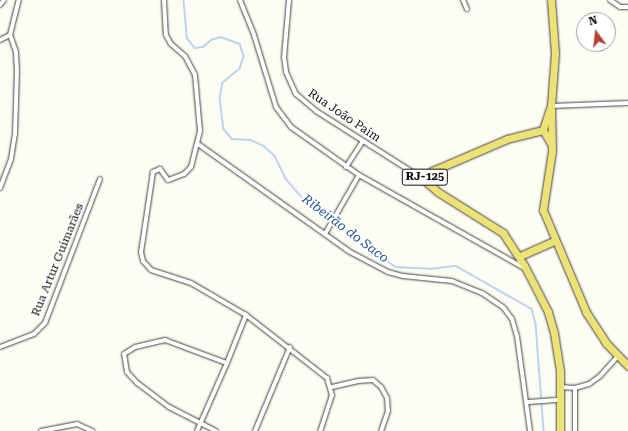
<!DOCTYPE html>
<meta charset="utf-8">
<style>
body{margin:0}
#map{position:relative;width:628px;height:431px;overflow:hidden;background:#fefdf3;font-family:"Roboto Serif",serif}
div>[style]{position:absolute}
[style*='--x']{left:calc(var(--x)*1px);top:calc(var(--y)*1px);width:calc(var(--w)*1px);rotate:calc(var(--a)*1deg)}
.stream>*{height:1.5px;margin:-0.75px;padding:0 0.75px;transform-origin:0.75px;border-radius:0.75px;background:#bcd4f1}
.roads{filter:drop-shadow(0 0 1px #424242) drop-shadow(0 0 1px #424242)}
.street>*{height:4px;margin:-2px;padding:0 2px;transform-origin:2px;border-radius:2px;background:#fff}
.primary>*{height:7px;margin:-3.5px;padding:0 3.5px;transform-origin:3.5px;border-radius:3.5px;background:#ece275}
span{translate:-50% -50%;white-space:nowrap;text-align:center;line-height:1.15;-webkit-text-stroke:4px #fff;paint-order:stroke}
.shield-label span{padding:1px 3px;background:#fff;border:1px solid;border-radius:3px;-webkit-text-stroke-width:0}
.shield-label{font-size:11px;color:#0f0f0f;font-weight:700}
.street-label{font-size:12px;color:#0f0f0f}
.water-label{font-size:13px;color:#235196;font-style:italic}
.north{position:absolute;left:576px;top:12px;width:40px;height:40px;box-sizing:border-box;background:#fff;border:1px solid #9f9f9f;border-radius:50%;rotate:345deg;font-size:11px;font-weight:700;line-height:16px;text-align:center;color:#0f0f0f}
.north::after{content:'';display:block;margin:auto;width:14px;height:18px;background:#b34234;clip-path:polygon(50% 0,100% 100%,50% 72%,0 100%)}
</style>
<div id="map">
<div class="stream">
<i style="--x:184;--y:0;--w:38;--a:85"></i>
<i style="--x:187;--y:38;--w:13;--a:51"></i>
<i style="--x:195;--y:48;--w:8;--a:-7"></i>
<i style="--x:203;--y:47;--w:11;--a:-41"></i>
<i style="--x:211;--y:40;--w:10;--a:-17"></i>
<i style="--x:221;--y:37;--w:20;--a:20"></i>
<i style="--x:240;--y:44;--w:13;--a:72"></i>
<i style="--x:244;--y:56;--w:14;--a:107"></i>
<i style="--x:240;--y:69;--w:22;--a:141"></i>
<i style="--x:223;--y:83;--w:15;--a:101"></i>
<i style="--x:220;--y:98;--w:31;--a:83"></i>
<i style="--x:224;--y:129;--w:13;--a:51"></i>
<i style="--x:232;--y:139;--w:19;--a:3"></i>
<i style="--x:251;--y:140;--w:14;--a:25"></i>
<i style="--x:264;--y:146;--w:15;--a:42"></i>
<i style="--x:275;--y:156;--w:25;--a:64"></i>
<i style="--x:286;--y:179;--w:29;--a:49"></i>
<i style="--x:305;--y:201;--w:112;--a:36"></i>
<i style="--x:396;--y:267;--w:34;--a:3"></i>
<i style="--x:430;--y:269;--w:26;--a:-7"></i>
<i style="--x:456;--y:266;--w:87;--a:29.5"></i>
<i style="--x:532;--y:309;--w:16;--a:75"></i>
<i style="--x:536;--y:324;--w:107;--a:85.7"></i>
</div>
<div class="roads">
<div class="street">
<i style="--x:164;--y:0;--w:35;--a:87"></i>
<i style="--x:166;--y:35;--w:10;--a:61"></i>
<i style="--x:171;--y:44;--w:18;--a:41"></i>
<i style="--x:185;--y:56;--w:21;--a:62"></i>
<i style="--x:195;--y:75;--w:56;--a:84.9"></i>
<i style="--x:200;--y:131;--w:37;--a:104"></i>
<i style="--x:191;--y:167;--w:10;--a:135"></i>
<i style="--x:184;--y:174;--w:17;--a:159"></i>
<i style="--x:168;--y:180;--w:14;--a:-126"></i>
<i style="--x:160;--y:169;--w:8;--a:157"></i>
<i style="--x:153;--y:172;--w:81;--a:98.5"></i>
<i style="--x:141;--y:252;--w:9;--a:77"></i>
<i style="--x:143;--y:261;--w:12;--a:48"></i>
<i style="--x:151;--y:270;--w:42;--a:18"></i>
<i style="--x:191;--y:283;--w:64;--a:30.2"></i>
<i style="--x:246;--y:315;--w:103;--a:37.9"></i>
<i style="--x:327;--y:378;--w:18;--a:74"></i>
<i style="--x:332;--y:395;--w:38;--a:108"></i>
<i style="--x:240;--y:0;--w:38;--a:68"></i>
<i style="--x:254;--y:35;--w:75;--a:73"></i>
<i style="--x:276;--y:107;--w:25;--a:53"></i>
<i style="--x:291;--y:127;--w:83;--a:35.2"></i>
<i style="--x:359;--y:175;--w:189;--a:29.4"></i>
<i style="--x:289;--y:0;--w:57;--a:95"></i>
<i style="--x:284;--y:57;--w:15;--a:82"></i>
<i style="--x:286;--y:72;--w:24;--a:66"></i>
<i style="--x:296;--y:94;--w:26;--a:40"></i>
<i style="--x:316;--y:111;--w:127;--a:32.4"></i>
<i style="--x:463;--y:0;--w:10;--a:66"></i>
<i style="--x:610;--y:0;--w:12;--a:35"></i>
<i style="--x:620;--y:7;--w:8;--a:0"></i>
<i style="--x:0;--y:5;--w:6;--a:-51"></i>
<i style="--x:0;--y:40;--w:11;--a:-27"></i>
<i style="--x:551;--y:106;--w:77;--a:-2.2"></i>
<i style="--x:198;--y:144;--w:186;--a:35.4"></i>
<i style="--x:350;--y:252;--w:43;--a:27.8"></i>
<i style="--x:388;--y:272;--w:16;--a:15"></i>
<i style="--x:403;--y:276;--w:49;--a:5.8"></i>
<i style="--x:452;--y:281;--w:32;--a:22"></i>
<i style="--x:482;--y:293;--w:25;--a:34"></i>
<i style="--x:503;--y:307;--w:15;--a:53"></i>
<i style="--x:512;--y:319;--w:18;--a:74"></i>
<i style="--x:517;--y:336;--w:96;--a:82.2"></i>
<i style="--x:346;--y:167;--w:31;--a:-57"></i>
<i style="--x:0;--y:188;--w:31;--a:-69"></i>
<i style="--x:11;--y:159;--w:25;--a:-81"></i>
<i style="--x:15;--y:134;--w:62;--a:-88.2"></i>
<i style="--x:17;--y:72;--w:20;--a:-93"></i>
<i style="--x:16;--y:52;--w:18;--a:-109"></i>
<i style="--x:10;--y:35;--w:36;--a:-76"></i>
<i style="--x:325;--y:234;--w:68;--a:-60"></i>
<i style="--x:0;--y:347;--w:36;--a:-21"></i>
<i style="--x:34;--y:334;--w:16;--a:-45"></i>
<i style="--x:45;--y:323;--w:154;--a:-69.1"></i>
<i style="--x:332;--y:387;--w:27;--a:-13"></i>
<i style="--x:358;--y:381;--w:15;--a:-4"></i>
<i style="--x:373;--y:380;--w:11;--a:41"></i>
<i style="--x:381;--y:387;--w:13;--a:61"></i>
<i style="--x:387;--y:398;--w:13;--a:86"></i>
<i style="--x:388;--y:411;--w:21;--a:109"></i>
<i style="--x:560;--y:387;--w:15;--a:4"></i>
<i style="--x:575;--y:388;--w:15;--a:-16"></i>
<i style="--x:589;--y:384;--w:14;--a:-36"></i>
<i style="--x:600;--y:376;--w:27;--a:-48"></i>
<i style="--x:575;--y:388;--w:43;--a:90"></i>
<i style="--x:528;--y:402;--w:32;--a:-4"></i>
<i style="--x:41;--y:431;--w:37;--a:-11"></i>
<i style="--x:77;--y:424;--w:17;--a:25"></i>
<i style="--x:197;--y:431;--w:74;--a:-66.2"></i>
<i style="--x:216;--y:431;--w:53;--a:-152.9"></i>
<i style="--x:169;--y:407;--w:40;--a:-143"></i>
<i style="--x:137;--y:383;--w:15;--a:-132"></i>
<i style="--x:127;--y:372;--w:18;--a:-99"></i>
<i style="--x:124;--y:354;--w:13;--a:-32"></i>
<i style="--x:135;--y:347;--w:31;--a:-13"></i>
<i style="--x:165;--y:340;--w:66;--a:20.4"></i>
<i style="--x:227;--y:363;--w:52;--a:-68.4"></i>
<i style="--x:255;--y:431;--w:91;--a:-67.4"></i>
</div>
<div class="primary">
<i style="--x:551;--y:0;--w:53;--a:85.7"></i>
<i style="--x:555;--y:53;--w:53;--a:94.3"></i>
<i style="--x:551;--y:106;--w:45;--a:88.7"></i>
<i style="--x:552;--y:151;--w:60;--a:98.7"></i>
<i style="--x:543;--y:210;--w:111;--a:67.1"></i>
<i style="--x:586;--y:312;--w:37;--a:57"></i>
<i style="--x:606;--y:343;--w:32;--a:46"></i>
<i style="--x:550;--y:108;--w:23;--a:108"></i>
<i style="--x:543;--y:130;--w:16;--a:60"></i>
<i style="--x:543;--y:130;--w:37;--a:166"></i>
<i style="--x:507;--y:139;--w:82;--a:156.9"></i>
<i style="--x:432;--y:171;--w:12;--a:138"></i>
<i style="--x:423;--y:179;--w:20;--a:41"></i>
<i style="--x:438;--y:192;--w:77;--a:32.2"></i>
<i style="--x:503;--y:233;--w:38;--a:57"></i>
<i style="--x:524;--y:265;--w:53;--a:62.9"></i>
<i style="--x:548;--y:312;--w:22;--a:74"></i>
<i style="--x:554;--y:333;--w:38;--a:81"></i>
<i style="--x:560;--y:371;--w:60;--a:90"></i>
<i style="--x:520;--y:256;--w:37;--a:-24"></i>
</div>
</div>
<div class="shield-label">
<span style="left:425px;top:177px">RJ-125</span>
</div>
<div class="street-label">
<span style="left:344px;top:116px;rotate:34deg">Rua João Paim</span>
<span style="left:58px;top:260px;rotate:-68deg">Rua Artur Guimarães</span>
</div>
<div class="water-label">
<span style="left:345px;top:229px;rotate:37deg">Ribeirão do Saco</span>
</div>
<div class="north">N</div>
</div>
